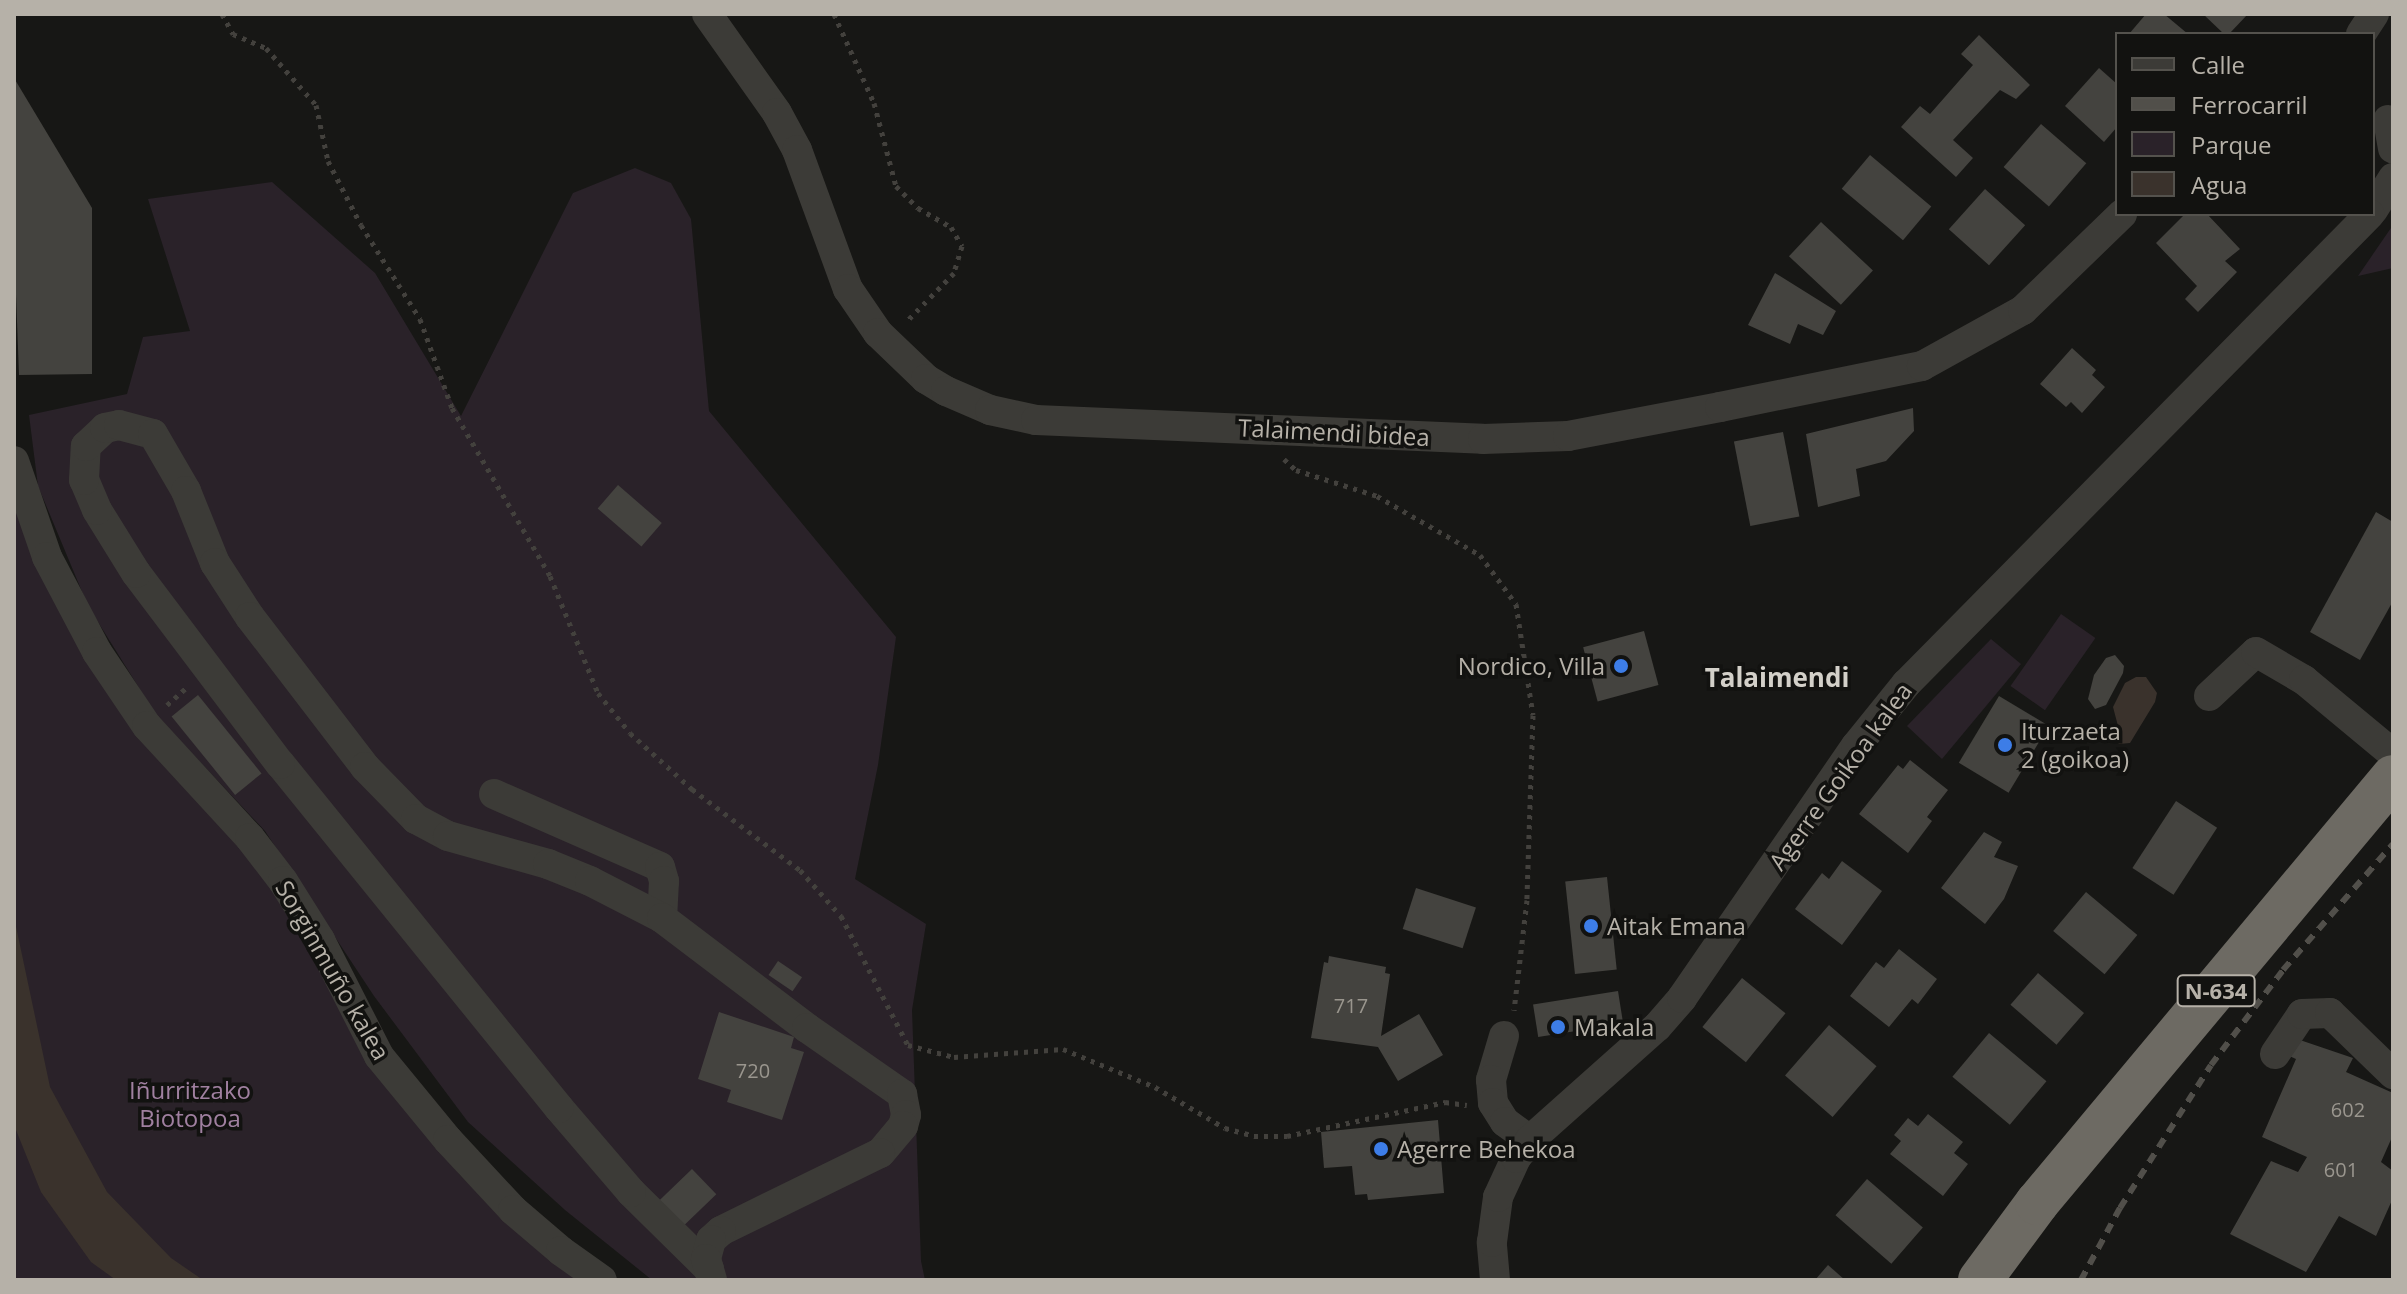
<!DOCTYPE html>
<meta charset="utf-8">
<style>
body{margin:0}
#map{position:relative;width:2407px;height:1294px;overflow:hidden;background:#171715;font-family:"Open Sans",sans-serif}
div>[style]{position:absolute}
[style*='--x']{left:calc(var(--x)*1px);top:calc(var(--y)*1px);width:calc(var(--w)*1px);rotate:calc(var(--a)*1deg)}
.green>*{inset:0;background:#2a2229;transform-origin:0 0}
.water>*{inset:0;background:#3a322c}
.building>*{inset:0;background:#44433f;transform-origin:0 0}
.path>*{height:5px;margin-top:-2.5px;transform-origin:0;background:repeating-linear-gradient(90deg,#43413d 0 4px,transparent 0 10px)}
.minor>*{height:30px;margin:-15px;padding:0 15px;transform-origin:15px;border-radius:15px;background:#3c3b37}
.highway>*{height:44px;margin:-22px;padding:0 22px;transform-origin:22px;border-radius:22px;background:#6d6a63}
.rail>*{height:6px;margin-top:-3px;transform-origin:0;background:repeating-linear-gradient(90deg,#514f4a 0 10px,transparent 0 18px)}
.dots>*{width:22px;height:22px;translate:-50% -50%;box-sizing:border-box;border:4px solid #121210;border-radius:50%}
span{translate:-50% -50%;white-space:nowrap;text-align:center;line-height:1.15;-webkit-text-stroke:7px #121210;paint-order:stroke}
.number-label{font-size:20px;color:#9a968e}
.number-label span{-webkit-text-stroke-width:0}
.shield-label span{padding:2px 6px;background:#121210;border:2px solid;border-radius:6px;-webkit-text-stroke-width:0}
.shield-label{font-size:22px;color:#b6b1a8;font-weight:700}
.street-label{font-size:24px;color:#b6b1a8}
.poi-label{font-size:24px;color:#b6b1a8}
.right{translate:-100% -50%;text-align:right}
.left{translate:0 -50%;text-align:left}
.park-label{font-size:24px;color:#a080a0}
.neighbourhood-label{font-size:26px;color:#d3d0c9;font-weight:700}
.frame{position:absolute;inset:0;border:16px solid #b6b1a8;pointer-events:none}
.legend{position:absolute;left:2115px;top:32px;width:260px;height:184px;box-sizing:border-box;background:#121210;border:2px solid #54524d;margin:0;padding:10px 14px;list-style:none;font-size:24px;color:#b6b1a8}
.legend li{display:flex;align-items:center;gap:16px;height:40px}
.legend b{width:40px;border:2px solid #54524d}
</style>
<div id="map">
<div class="green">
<i style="clip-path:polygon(635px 168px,671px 183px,691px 219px,709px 411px,896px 637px,878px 765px,855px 879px,926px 924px,912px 1010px,921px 1261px,925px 1280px,652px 1280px,565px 1210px,468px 1122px,374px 996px,265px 831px,156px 715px,88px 606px,38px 486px,29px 415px,127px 394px,143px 337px,190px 331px,148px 199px,272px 182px,375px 273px,461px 416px,573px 193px)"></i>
<i style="clip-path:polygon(2393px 225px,2393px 268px,2358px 276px)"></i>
<i style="clip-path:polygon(14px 483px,51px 586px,282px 892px,409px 1107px,460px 1175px,545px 1254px,582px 1280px,14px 1280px)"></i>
<i style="left:2061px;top:614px;width:42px;height:88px;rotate:35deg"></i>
<i style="clip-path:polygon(1991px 639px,2021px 664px,1942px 759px,1907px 726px)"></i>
</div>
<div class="water">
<i style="clip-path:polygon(2146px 677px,2157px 693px,2155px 702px,2130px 743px,2119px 744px,2113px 737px,2118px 726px,2113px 707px,2125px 683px,2136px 677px)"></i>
<i style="clip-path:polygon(14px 917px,50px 1087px,107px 1192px,171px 1258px,203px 1280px,116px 1280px,91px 1262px,41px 1192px,14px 1125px)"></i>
</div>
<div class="building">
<i style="clip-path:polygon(2146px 14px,2164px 14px,2188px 34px,2129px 34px)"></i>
<i style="clip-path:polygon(2203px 14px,2248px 14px,2229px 34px,2224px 34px)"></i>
<i style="clip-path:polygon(1979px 35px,2030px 85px,2016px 99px,2000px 90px,1953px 140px,1973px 158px,1956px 177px,1901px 127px,1920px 106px,1930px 114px,1973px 65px,1961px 54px)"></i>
<i style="clip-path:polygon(2099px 68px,2117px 84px,2117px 127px,2104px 142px,2065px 106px)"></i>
<i style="clip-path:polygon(14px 78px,92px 208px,92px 374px,19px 375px,14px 241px)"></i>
<i style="left:2041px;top:124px;width:60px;height:57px;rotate:41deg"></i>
<i style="left:1870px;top:155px;width:80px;height:44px;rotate:40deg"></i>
<i style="left:1985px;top:189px;width:54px;height:54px;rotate:42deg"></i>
<i style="clip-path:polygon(2185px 214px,2207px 214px,2240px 249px,2225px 261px,2237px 272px,2198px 312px,2185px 299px,2197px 286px,2156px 243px)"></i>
<i style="left:1821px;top:222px;width:71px;height:47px;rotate:43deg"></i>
<i style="clip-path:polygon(1775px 273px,1836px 311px,1823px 335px,1798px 324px,1790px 344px,1748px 325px)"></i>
<i style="clip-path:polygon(2072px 348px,2096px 370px,2092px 375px,2105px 387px,2082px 413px,2071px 402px,2066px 407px,2040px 384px)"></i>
<i style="clip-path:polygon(1913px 408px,1914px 431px,1886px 461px,1856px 469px,1860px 496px,1818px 507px,1806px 434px)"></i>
<i style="left:1783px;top:432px;width:86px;height:50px;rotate:79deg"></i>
<i style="left:618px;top:485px;width:58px;height:31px;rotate:41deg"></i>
<i style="clip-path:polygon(2376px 512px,2393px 522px,2393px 601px,2360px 660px,2310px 632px)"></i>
<i style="left:1644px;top:631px;width:56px;height:63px;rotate:75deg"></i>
<i style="clip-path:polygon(2115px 655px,2124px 666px,2123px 673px,2106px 705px,2095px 709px,2088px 699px,2094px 675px,2106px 658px)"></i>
<i style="left:198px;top:695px;width:101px;height:34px;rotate:51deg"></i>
<i style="left:1999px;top:696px;width:58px;height:78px;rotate:31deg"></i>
<i style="clip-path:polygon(1910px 760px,1948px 790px,1927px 817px,1932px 821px,1908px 853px,1859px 814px,1898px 765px,1903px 769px)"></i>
<i style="left:2176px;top:801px;width:49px;height:80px;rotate:33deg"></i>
<i style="clip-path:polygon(1984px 832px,2002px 842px,1994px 857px,2018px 866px,2004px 899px,1985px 924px,1941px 888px)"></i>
<i style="clip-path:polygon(1842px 861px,1882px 891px,1842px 945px,1795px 909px,1822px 873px,1829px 879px)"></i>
<i style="left:1607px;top:877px;width:93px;height:42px;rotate:84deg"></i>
<i style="left:1416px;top:888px;width:63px;height:43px;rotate:18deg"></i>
<i style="left:2086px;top:892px;width:67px;height:51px;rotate:40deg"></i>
<i style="clip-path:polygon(1899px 949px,1937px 979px,1918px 1004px,1912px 999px,1889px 1027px,1850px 996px,1876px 962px,1884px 968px)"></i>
<i style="clip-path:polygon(1329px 956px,1386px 967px,1385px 973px,1390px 974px,1381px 1036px,1419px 1014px,1443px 1055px,1398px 1081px,1378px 1047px,1311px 1038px,1324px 962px,1328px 963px)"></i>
<i style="left:778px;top:961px;width:29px;height:17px;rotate:34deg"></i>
<i style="left:2038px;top:973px;width:61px;height:42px;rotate:41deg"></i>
<i style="left:1742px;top:978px;width:56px;height:63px;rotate:39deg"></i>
<i style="left:1618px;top:991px;width:33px;height:86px;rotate:81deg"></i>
<i style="clip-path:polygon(719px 1012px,794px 1037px,791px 1048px,804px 1052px,782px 1120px,727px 1102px,731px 1090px,698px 1079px)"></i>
<i style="left:1829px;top:1025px;width:63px;height:67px;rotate:41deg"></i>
<i style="left:1989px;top:1033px;width:75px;height:57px;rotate:40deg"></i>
<i style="clip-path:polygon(2297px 1039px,2353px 1058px,2346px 1072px,2393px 1093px,2393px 1135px,2381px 1162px,2393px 1171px,2393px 1198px,2376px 1236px,2339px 1216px,2306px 1272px,2230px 1234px,2271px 1161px,2298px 1172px,2307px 1157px,2262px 1137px,2296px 1059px,2287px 1055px)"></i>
<i style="clip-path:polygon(1928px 1114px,1963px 1142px,1954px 1153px,1968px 1164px,1943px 1196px,1890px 1154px,1901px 1141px,1894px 1135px,1908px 1118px,1918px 1126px)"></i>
<i style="clip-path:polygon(1438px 1120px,1444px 1193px,1368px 1200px,1367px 1194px,1355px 1195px,1352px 1166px,1324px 1168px,1321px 1132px)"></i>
<i style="left:692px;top:1169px;width:35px;height:52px;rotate:46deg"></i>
<i style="left:1867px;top:1179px;width:74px;height:48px;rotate:41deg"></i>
<i style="clip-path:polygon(1828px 1265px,1845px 1280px,1815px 1280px)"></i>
</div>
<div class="path">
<i style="--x:222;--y:14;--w:23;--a:61"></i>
<i style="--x:233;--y:34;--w:36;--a:23"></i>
<i style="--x:266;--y:48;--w:76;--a:48.7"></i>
<i style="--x:316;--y:105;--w:57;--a:77.9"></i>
<i style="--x:328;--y:161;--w:72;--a:62.7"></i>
<i style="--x:361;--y:225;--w:111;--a:57.9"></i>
<i style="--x:420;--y:319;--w:95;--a:70.2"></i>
<i style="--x:452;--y:408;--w:194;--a:59.7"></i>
<i style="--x:550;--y:576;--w:126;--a:67.7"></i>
<i style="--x:598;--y:693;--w:51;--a:51.3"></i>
<i style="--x:630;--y:733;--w:84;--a:42.1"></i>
<i style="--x:692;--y:789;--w:135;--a:36.9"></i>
<i style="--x:800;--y:870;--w:62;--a:48.3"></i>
<i style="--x:841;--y:916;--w:145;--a:62.6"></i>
<i style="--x:908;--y:1045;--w:48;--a:14.6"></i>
<i style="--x:954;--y:1057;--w:109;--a:-4.2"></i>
<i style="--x:1063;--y:1049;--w:100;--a:22.4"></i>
<i style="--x:1155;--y:1087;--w:81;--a:30.4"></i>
<i style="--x:1225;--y:1128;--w:30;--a:15"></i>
<i style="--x:1254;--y:1136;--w:33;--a:0"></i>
<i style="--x:1287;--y:1136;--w:162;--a:-12.1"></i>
<i style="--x:1445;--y:1102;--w:22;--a:8"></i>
<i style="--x:834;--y:14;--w:98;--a:65.8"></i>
<i style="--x:874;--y:103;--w:86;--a:75.2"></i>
<i style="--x:896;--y:186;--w:31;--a:45"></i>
<i style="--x:918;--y:208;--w:38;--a:30"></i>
<i style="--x:951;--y:227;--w:22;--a:60"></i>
<i style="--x:962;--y:246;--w:28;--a:107"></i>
<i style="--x:954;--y:273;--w:69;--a:134.4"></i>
<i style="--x:1284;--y:459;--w:16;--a:43"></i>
<i style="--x:1296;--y:470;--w:85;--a:17.8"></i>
<i style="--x:1377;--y:496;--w:119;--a:29.8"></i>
<i style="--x:1480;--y:555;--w:61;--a:53.7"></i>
<i style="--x:1516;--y:604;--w:112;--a:81.3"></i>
<i style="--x:1533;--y:715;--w:185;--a:91.9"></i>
<i style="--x:1527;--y:900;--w:111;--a:96.7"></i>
<i style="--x:167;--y:705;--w:25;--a:-42"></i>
</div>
<div class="minor">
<i style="--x:707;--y:14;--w:121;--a:54.7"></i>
<i style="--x:777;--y:113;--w:42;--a:61.6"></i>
<i style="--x:797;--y:150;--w:148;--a:69.9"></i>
<i style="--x:848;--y:289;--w:53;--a:55.7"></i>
<i style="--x:878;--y:333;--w:66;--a:43.8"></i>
<i style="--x:926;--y:379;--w:23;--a:31"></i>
<i style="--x:946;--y:391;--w:48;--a:23.4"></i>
<i style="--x:990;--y:410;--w:47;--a:12.3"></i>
<i style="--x:1036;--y:420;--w:447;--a:2.4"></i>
<i style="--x:1483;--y:439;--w:85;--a:-2"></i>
<i style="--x:1568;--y:436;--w:155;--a:-10.8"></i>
<i style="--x:1720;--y:407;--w:206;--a:-11.5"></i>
<i style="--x:1922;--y:366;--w:115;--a:-29"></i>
<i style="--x:2023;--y:310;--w:138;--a:-44.1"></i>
<i style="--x:2361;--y:34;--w:24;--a:-57"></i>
<i style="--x:2388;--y:120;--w:29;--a:80"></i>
<i style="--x:2373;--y:210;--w:38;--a:-58"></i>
<i style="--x:14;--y:461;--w:102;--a:71"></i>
<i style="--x:47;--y:557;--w:107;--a:62.2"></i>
<i style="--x:97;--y:652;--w:89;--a:56"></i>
<i style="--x:147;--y:726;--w:152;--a:47.4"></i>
<i style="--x:250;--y:838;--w:54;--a:52.5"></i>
<i style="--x:283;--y:881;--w:70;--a:57.9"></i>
<i style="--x:320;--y:940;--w:130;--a:63"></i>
<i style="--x:379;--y:1056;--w:109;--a:50.6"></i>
<i style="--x:448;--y:1140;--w:96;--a:47.1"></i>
<i style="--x:513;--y:1210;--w:63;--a:40.5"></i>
<i style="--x:561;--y:1251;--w:50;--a:35.3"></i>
<i style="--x:2209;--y:696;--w:64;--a:-43.1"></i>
<i style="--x:2256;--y:652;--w:56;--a:30.3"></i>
<i style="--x:2304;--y:680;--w:116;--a:39.7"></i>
<i style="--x:494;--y:794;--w:181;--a:23.7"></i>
<i style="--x:660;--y:867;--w:15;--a:74"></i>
<i style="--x:664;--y:881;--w:37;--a:93"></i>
<i style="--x:1504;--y:1036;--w:46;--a:106.5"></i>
<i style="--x:1491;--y:1080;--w:23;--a:85"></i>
<i style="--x:1493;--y:1103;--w:22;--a:58"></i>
<i style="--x:1505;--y:1122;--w:31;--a:36"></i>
<i style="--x:2275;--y:1054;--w:48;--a:-56"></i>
<i style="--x:2302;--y:1014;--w:28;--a:-2"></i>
<i style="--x:2330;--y:1013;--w:88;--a:44.1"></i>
<i style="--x:709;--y:1269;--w:110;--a:-135.4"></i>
<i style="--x:631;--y:1192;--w:111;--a:-130.6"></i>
<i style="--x:559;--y:1108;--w:443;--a:-129"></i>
<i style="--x:280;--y:764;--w:239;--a:-127"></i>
<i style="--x:136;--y:573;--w:74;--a:-121.8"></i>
<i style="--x:97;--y:510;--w:33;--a:-113"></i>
<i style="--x:84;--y:480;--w:34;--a:-87"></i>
<i style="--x:86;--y:446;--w:26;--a:-43"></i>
<i style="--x:105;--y:428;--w:14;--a:-12"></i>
<i style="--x:119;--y:425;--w:35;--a:15"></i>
<i style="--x:153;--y:434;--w:66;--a:59.9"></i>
<i style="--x:186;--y:491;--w:78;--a:68.1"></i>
<i style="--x:215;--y:563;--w:64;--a:57.1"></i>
<i style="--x:250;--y:617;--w:189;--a:52.5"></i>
<i style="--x:365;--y:767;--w:73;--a:45.6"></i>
<i style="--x:416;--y:819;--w:36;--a:28"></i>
<i style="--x:448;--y:836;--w:104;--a:15.6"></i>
<i style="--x:548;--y:864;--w:45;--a:22"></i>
<i style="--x:590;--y:881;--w:81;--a:27.2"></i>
<i style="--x:662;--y:918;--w:182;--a:37.2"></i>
<i style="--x:807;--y:1028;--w:116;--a:34.8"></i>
<i style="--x:902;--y:1094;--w:21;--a:79"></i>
<i style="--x:906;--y:1115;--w:11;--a:105"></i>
<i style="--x:903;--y:1126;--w:35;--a:130"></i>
<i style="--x:880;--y:1153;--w:177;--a:153.9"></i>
<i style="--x:721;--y:1231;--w:13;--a:138"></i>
<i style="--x:711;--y:1240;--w:20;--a:105"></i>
<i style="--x:706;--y:1259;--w:22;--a:74"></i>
<i style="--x:1495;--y:1280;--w:38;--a:-95"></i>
<i style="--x:1492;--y:1242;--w:45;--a:-82.4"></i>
<i style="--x:1498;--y:1197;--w:43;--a:-65.2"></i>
<i style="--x:1516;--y:1158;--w:23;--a:-52"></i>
<i style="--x:1530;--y:1140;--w:170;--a:-41.7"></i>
<i style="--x:1657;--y:1027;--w:38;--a:-49"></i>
<i style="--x:1682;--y:998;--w:306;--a:-55.4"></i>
<i style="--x:1856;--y:746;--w:80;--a:-51.1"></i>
<i style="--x:1906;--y:684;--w:660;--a:-45.37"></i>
</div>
<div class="highway">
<i style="--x:1980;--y:1280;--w:96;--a:-53.5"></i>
<i style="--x:2037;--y:1203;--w:555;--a:-50.12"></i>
</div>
<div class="rail">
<i style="--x:2081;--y:1280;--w:82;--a:-61.6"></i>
<i style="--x:2120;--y:1208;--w:169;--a:-57.5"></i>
<i style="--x:2211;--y:1065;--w:119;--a:-52.8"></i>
<i style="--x:2283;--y:970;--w:167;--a:-48.9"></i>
</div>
<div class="dots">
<i style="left:1621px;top:666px;background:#3d7de7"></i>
<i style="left:2005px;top:745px;background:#3d7de7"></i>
<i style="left:1591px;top:926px;background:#3d7de7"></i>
<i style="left:1558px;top:1027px;background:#3d7de7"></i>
<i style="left:1381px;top:1149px;background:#3d7de7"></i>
</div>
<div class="number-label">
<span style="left:1351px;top:1005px">717</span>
<span style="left:753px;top:1070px">720</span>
<span style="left:2348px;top:1109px">602</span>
<span style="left:2341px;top:1169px">601</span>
</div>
<div class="shield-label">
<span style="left:2216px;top:991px">N-634</span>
</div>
<div class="street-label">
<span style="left:1334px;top:432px;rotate:3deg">Talaimendi bidea</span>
<span style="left:1840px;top:776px;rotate:-54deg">Agerre Goikoa kalea</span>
<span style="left:333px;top:970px;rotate:60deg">Sorginmuño kalea</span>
</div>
<div class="poi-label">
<span class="right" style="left:1605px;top:666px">Nordico, Villa</span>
<span class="left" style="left:2021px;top:745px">Iturzaeta<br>2 (goikoa)</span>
<span class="left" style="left:1607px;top:926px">Aitak Emana</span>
<span class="left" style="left:1574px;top:1027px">Makala</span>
<span class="left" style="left:1397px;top:1149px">Agerre Behekoa</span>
</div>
<div class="park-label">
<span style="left:190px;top:1104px">Iñurritzako<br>Biotopoa</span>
</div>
<div class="neighbourhood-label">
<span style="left:1777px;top:678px">Talaimendi</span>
</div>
<div class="frame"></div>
<ul class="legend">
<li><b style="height:10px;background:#3c3b37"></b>Calle</li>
<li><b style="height:10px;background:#514f4a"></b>Ferrocarril</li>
<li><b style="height:22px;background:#2a2229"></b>Parque</li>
<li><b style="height:22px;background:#3a322c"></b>Agua</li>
</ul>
</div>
